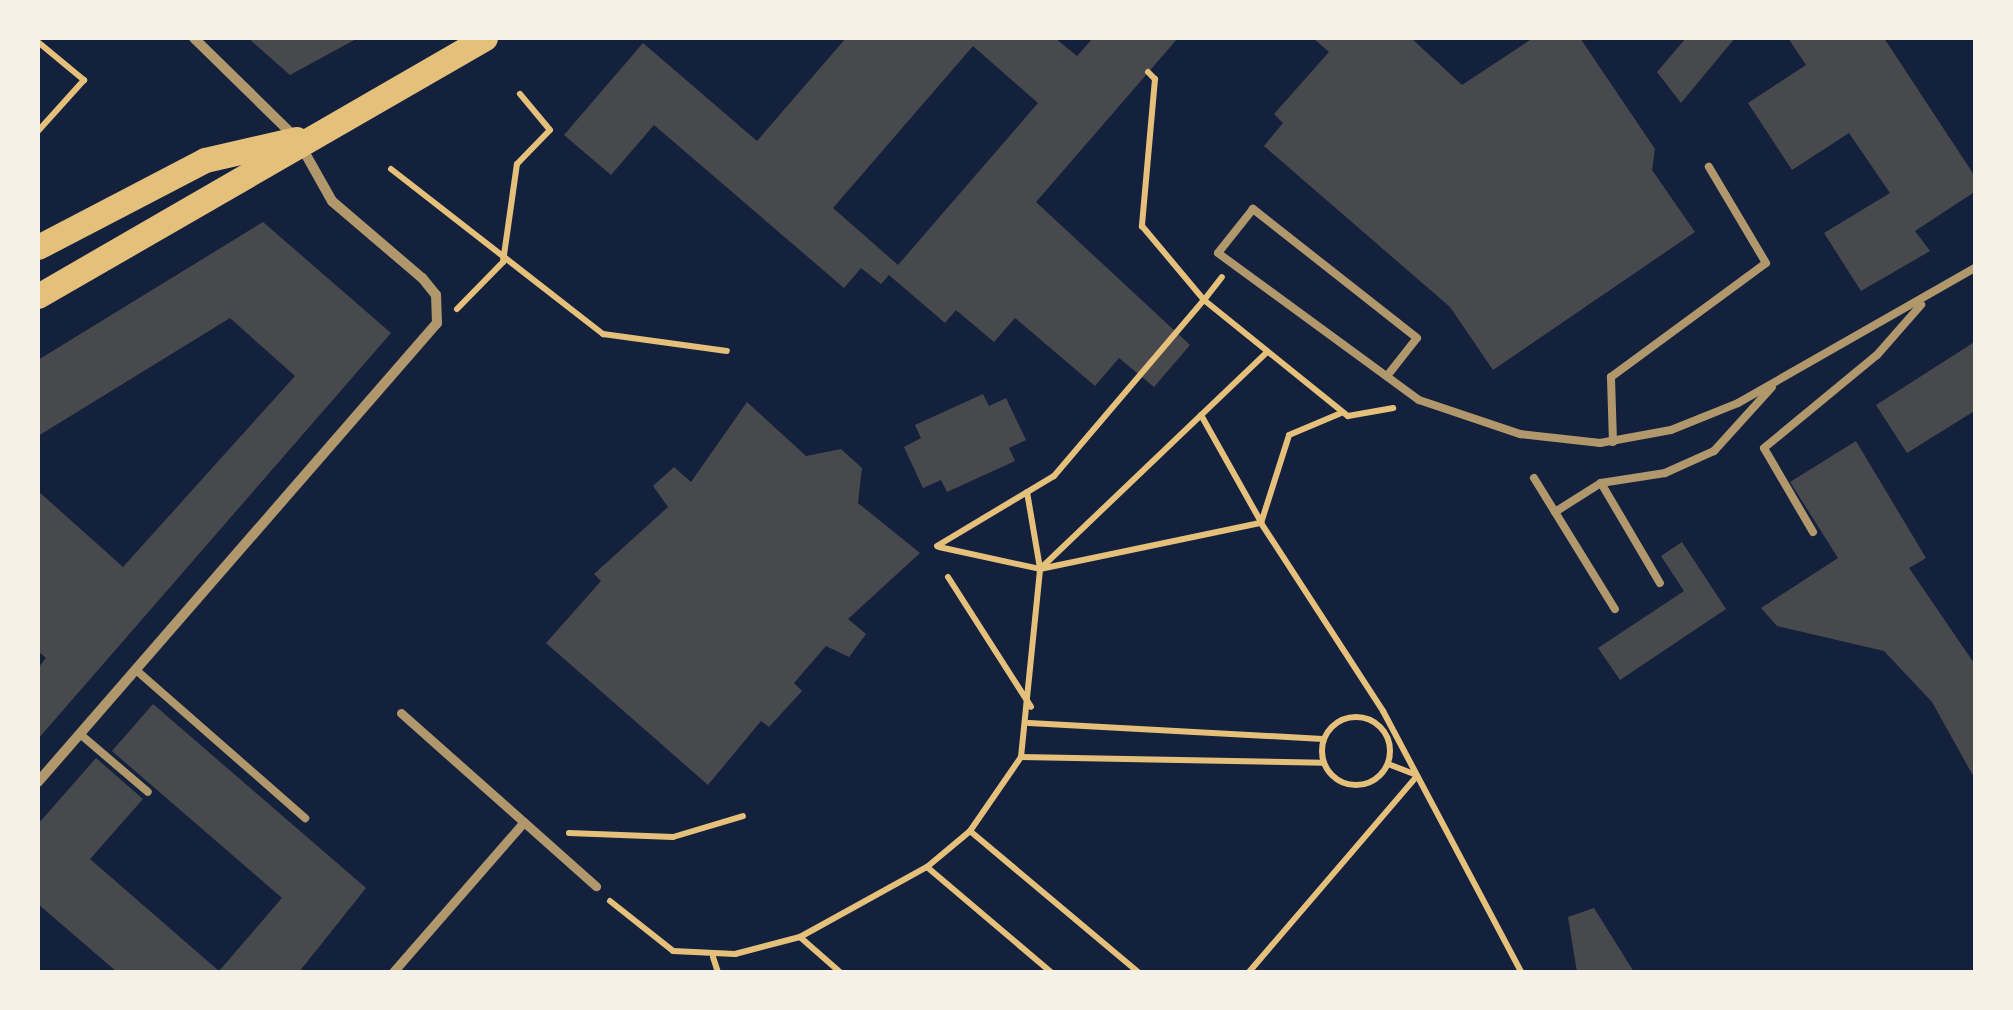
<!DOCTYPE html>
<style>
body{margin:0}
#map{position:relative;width:2013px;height:1010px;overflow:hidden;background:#14213d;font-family:Overpass,sans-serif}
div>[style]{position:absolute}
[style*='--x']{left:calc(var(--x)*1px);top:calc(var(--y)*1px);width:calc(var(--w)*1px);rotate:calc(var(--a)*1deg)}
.building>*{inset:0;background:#48494c}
.path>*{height:6px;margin:-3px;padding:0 3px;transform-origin:3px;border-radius:3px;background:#e5c07b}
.path>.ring{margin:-3px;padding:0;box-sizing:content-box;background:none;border:6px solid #e5c07b;border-radius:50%}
.service>*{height:8px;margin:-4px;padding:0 4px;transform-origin:4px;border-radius:4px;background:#b1986c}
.pedestrian>*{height:9px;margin:-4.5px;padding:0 4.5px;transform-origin:4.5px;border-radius:4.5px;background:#b1986c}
.minor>*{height:10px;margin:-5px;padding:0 5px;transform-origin:5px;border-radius:5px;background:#b1986c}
.primary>*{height:25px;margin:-12.5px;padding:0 12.5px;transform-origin:12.5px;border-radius:12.5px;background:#e5c07b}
span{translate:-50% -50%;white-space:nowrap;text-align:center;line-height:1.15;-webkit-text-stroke:8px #f6f1e7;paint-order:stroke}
.frame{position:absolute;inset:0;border:40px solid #f6f1e7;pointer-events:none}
</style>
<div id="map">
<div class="building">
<i style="clip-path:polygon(248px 38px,358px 38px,290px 75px)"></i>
<i style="clip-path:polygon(evenodd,846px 38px,1055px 38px,1077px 56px,1093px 38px,1178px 38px,1036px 202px,1190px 345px,1154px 387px,1119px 358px,1095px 386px,1015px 318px,994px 342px,956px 310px,945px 323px,889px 275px,881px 284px,861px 268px,844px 288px,654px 125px,611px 175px,564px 135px,643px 43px,757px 141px,846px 38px,973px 46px,1038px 103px,898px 265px,833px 208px,973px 46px)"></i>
<i style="clip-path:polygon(1313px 38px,1411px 38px,1462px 85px,1533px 38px,1580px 38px,1655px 149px,1652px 170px,1695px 232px,1493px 370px,1450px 307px,1264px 146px,1283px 123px,1274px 114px,1329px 52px)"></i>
<i style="clip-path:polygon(1686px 38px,1735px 38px,1681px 103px,1657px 72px)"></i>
<i style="clip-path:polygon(1788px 38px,1884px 38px,1976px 178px,1976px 191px,1915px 231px,1930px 251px,1861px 291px,1824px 233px,1890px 193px,1849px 133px,1792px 170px,1748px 103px,1806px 65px)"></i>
<i style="clip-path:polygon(263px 222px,391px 333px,38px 739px,38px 668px,46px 658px,38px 651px,38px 491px,123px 567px,295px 376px,230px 318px,38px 436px,38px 360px)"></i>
<i style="clip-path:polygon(1976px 341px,1976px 410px,1907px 453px,1876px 405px)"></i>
<i style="clip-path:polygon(983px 394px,989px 406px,1006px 398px,1026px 440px,1009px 448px,1015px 461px,947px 492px,941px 480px,923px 488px,904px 447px,921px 438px,915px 425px)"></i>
<i style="clip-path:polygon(747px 402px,806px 456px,841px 449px,862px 468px,858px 503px,920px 553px,848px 619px,866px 634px,849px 657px,826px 646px,794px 683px,802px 691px,769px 727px,761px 721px,708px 785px,546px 643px,601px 581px,594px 574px,668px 507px,653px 486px,674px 467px,691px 482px)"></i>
<i style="clip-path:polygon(1856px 441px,1926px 558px,1909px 568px,1976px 666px,1976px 781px,1932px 702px,1884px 651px,1777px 626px,1761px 608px,1838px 558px,1790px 482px)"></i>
<i style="clip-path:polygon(1682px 542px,1726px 609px,1620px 680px,1598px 648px,1684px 591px,1661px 556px)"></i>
<i style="clip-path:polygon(153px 704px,366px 888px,299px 972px,117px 972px,38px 904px,38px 824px,96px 758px,143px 799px,90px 859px,219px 971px,282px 898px,112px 751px)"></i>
<i style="clip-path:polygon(1594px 908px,1634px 972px,1577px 972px,1568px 917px)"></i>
</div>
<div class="path">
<i style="--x:38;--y:42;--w:60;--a:39.6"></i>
<i style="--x:84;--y:80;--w:69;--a:132"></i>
<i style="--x:1148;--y:72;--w:10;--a:45"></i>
<i style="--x:1155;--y:79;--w:148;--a:95.1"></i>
<i style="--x:1142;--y:226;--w:97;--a:50"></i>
<i style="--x:1204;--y:300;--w:29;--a:-52"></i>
<i style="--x:391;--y:169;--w:269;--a:37.9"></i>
<i style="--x:603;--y:334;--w:125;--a:7.8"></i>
<i style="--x:457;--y:309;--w:66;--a:-45.6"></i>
<i style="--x:503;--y:262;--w:99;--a:-81.9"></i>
<i style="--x:517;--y:164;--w:47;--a:-45.9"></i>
<i style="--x:550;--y:130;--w:47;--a:-129.8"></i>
<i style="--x:1201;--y:415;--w:123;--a:60.7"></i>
<i style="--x:1027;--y:492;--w:77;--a:80.3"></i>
<i style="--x:1261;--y:523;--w:92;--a:-72.3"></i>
<i style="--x:1289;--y:435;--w:56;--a:-22.9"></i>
<i style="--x:937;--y:546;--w:136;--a:-30.9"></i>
<i style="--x:1054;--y:476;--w:231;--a:-49.6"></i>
<i style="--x:1204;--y:300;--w:185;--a:38.9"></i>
<i style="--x:1348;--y:416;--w:46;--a:-10.1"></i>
<i style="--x:939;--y:547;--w:103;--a:12.3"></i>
<i style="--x:1040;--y:569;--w:314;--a:-43.7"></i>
<i style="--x:948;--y:577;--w:154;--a:57.4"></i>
<i class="ring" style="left:1322px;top:717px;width:62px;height:62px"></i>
<i style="--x:1029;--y:723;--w:294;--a:3.1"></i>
<i style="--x:1021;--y:757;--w:302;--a:1.1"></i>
<i style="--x:1388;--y:764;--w:30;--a:21"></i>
<i style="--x:970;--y:831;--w:90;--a:-55.4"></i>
<i style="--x:1021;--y:757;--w:189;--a:-84.2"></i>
<i style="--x:1040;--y:569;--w:226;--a:-11.8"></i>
<i style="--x:1261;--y:523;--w:224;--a:57"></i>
<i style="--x:1383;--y:711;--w:295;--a:62.1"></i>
<i style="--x:569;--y:833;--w:104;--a:2.2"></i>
<i style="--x:673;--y:837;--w:73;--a:-16.7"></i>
<i style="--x:927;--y:867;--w:162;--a:40.3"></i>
<i style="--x:610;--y:901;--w:80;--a:38.4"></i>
<i style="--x:673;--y:951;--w:62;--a:2.8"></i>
<i style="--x:735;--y:954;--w:67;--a:-14.7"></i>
<i style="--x:800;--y:937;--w:145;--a:-28.9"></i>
<i style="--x:927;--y:867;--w:56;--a:-39.9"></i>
<i style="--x:970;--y:831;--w:219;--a:40"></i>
<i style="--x:800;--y:937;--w:53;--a:41.2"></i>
<i style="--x:713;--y:957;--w:16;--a:72"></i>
<i style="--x:1249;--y:972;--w:258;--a:-49.4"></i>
</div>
<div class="service">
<i style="--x:1387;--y:376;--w:48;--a:-51.7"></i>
<i style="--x:1417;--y:338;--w:209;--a:-141.8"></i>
<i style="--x:1253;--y:209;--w:56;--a:128.5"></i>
<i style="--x:1218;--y:253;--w:249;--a:36.2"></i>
<i style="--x:1419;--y:400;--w:107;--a:18.6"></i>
<i style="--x:1520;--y:434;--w:81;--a:6.4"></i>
<i style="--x:1600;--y:443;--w:72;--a:-10.4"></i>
<i style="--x:1671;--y:430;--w:72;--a:-21.9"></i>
<i style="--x:1738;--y:403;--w:274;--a:-29.7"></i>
<i style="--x:1613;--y:442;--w:65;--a:-91.8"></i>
<i style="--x:1611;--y:377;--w:192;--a:-36.3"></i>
<i style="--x:1766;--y:263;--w:112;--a:-120.7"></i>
<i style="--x:1534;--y:478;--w:154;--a:58.3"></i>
<i style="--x:1601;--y:483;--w:116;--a:59.5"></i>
<i style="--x:1555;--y:512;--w:54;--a:-32.2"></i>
<i style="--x:1601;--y:483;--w:65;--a:-8.9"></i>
<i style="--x:1665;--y:473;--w:54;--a:-24.2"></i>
<i style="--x:1714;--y:451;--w:86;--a:-47.8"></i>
<i style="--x:1813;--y:532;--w:97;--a:-120.3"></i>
<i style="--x:1764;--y:448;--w:146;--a:-39.5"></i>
<i style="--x:1877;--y:355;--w:67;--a:-48.7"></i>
<i style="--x:136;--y:670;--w:225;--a:41.2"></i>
<i style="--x:80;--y:734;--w:89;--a:40.5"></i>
</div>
<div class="pedestrian">
<i style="--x:401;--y:713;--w:261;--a:41.6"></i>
<i style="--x:393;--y:972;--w:199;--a:-48.9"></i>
</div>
<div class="minor">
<i style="--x:38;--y:782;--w:608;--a:-49"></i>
<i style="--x:437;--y:323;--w:28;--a:-92"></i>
<i style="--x:436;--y:295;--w:22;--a:-129"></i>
<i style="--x:422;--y:278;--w:118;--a:-139.5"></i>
<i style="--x:332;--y:201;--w:71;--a:-119.4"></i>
<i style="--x:297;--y:139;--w:144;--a:-135.6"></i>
</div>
<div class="primary">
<i style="--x:38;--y:247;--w:188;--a:-27.5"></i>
<i style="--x:205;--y:160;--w:94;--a:-12.9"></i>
<i style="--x:38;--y:296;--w:516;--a:-29.99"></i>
</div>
<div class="frame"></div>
</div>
